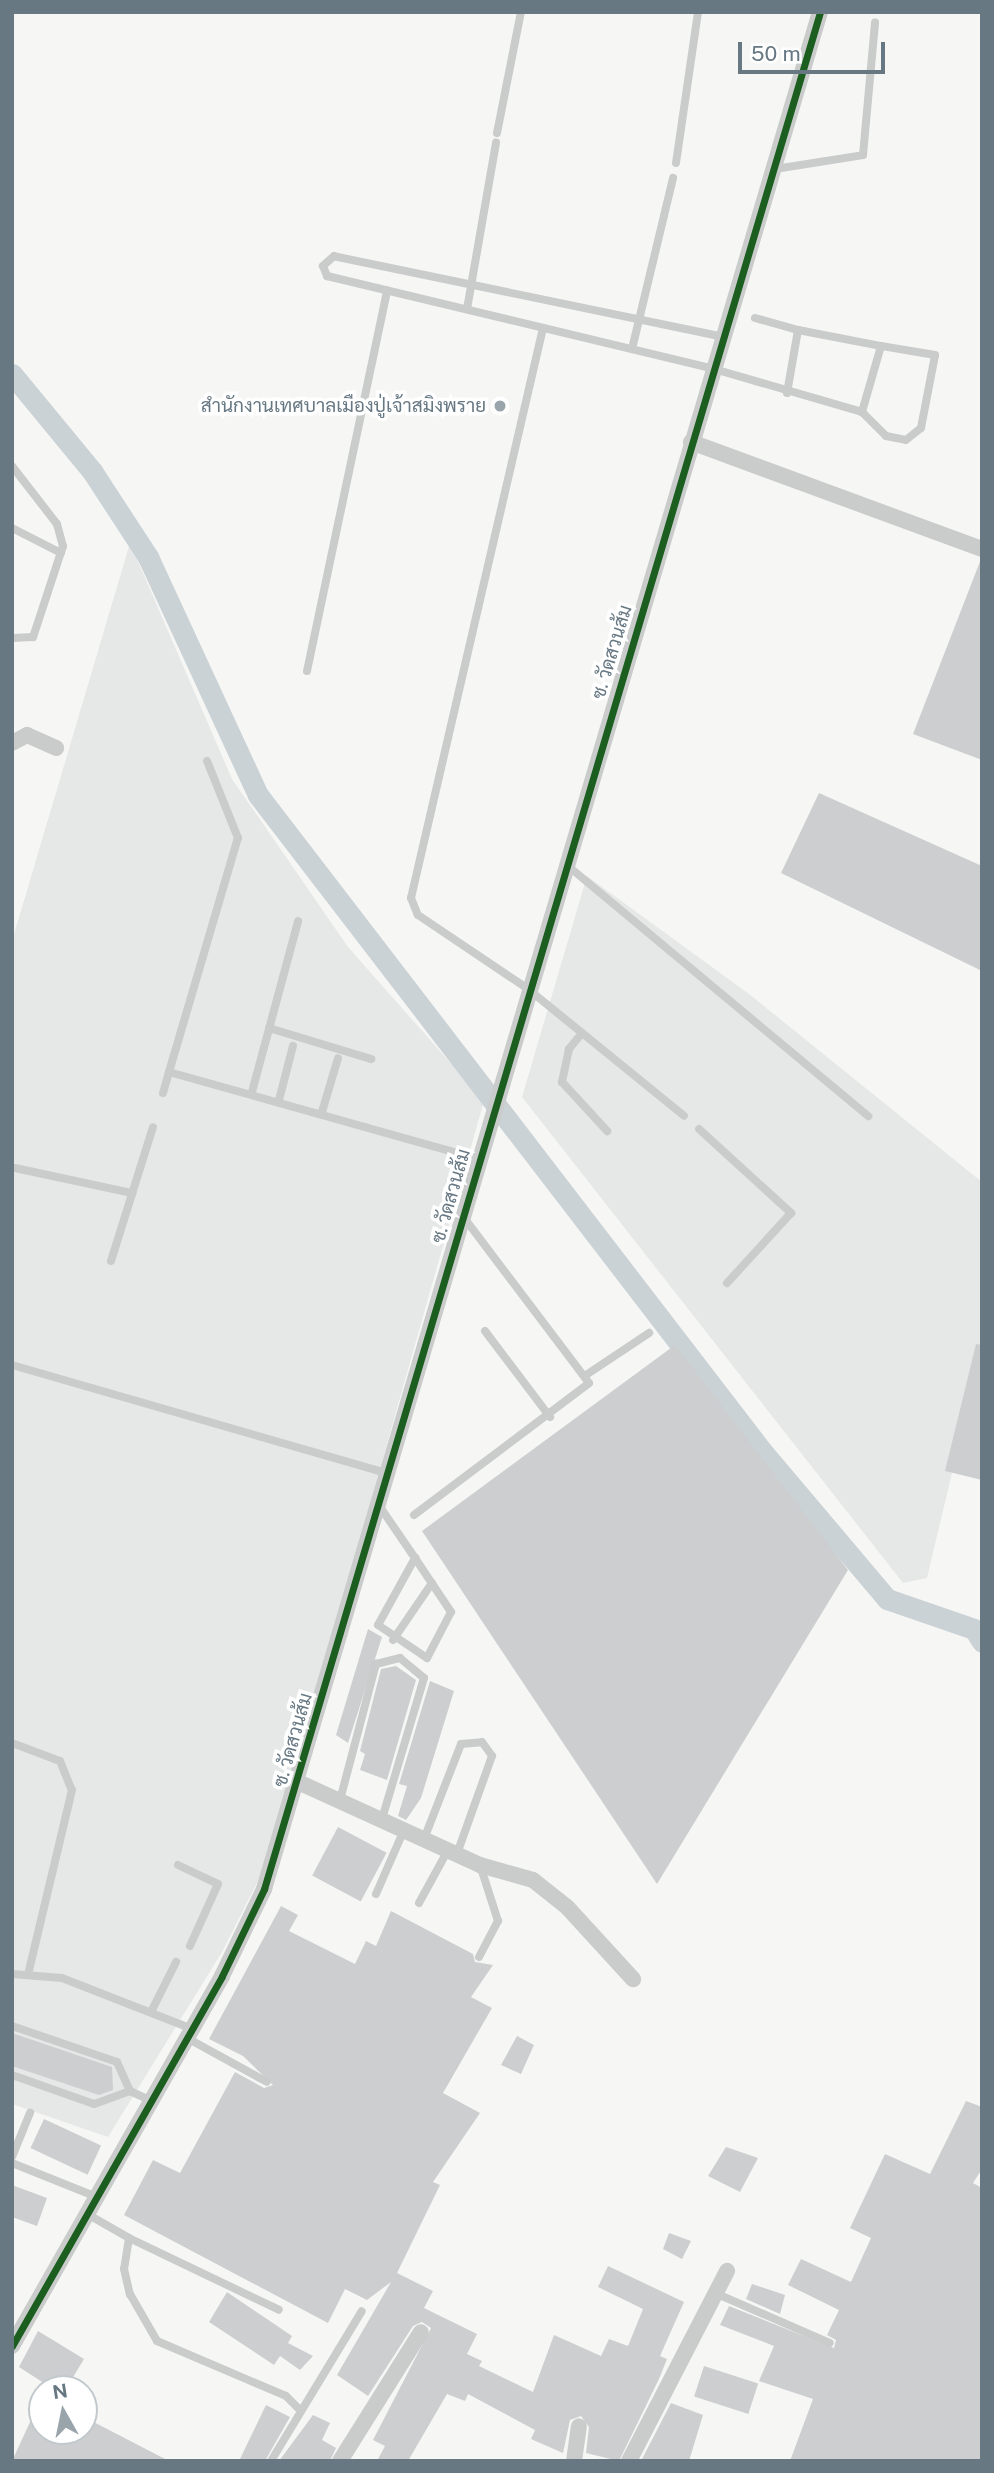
<!DOCTYPE html>
<meta charset="utf-8">
<style>
body{margin:0}
#map{position:relative;width:994px;height:2473px;overflow:hidden;background:#f6f6f5;font-family:"Public Sans",Sarabun,sans-serif}
div>[style]{position:absolute}
[style*='--x']{left:calc(var(--x)*1px);top:calc(var(--y)*1px);width:calc(var(--w)*1px);rotate:calc(var(--a)*1deg)}
.built>*{inset:0;background:#e6e7e7}
.canal>*{height:21px;margin:-10.5px;padding:0 10.5px;transform-origin:10.5px;border-radius:10.5px;background:#cad2d5}
.building>*{inset:0;background:#cdcecf;transform-origin:0 0}
.lane>*{height:8px;margin:-4px;padding:0 4px;transform-origin:4px;border-radius:4px;background:#cacccc}
.street>*{height:16px;margin:-8px;padding:0 8px;transform-origin:8px;border-radius:8px;background:#cacccc}
.cycleway>*{height:7px;margin:-3.5px;padding:0 3.5px;transform-origin:3.5px;border-radius:3.5px;background:#1b5e20}
.dots>*{width:19px;height:19px;translate:-50% -50%;box-sizing:border-box;border:4px solid #fff;border-radius:50%}
span{translate:-50% -50%;white-space:nowrap;text-align:center;line-height:1.15;-webkit-text-stroke:7px #fff;paint-order:stroke}
.poi-label{font-size:19px;color:#677883}
.right{translate:-100% -50%;text-align:right}
.street-label{font-size:19px;color:#677883}
.frame{position:absolute;inset:0;border:14px solid #677883;pointer-events:none}
.north{position:absolute;left:28px;top:2375px;width:70px;height:70px;box-sizing:border-box;background:#fff;border:2px solid #c2c9cd;border-radius:50%;rotate:351deg;font-size:19px;font-weight:700;line-height:28px;text-align:center;color:#677883}
.north::after{content:'';display:block;margin:auto;width:24px;height:32px;background:#99a4ab;clip-path:polygon(50% 0,100% 100%,50% 72%,0 100%)}
.scale{position:absolute;left:738px;top:42px;width:147px;height:32px;box-sizing:border-box;border:4px solid #677883;border-top:0;padding-left:9px;font-size:21px;line-height:24px;white-space:nowrap;color:#677883;-webkit-text-stroke:5px #fff;paint-order:stroke}
</style>
<div id="map">
<div class="built">
<i style="clip-path:polygon(130px 543px,232px 779px,348px 947px,484px 1101px,270px 1857px,222px 1952px,108px 2137px,12px 2104px,12px 941px)"></i>
<i style="clip-path:polygon(587px 876px,749px 994px,982px 1182px,982px 1347px,927px 1578px,903px 1583px,522px 1097px)"></i>
</div>
<div class="canal">
<i style="--x:12;--y:374;--w:126;--a:50.5"></i>
<i style="--x:92;--y:471;--w:103;--a:56.9"></i>
<i style="--x:148;--y:557;--w:262;--a:65.2"></i>
<i style="--x:258;--y:795;--w:827;--a:52.47"></i>
<i style="--x:762;--y:1451;--w:194;--a:49.8"></i>
<i style="--x:887;--y:1599;--w:92;--a:19"></i>
<i style="--x:974;--y:1629;--w:15;--a:58"></i>
</div>
<div class="building">
<i style="clip-path:polygon(981px 559px,982px 559px,982px 760px,913px 734px)"></i>
<i style="clip-path:polygon(819px 793px,982px 866px,982px 971px,781px 873px)"></i>
<i style="clip-path:polygon(976px 1344px,982px 1345px,982px 1480px,945px 1471px)"></i>
<i style="clip-path:polygon(675px 1345px,848px 1570px,657px 1884px,422px 1531px)"></i>
<i style="clip-path:polygon(368px 1629px,382px 1637px,348px 1743px,336px 1735px)"></i>
<i style="clip-path:polygon(396px 1666px,416px 1680px,387px 1780px,360px 1770px,365px 1754px,360px 1751px,381px 1669px)"></i>
<i style="clip-path:polygon(430px 1681px,454px 1691px,421px 1798px,406px 1820px,398px 1816px,407px 1786px,399px 1784px)"></i>
<i style="left:338px;top:1827px;width:55px;height:55px;rotate:28deg"></i>
<i style="clip-path:polygon(281px 1906px,298px 1915px,289px 1931px,355px 1964px,366px 1941px,376px 1946px,391px 1911px,473px 1954px,475px 1962px,493px 1965px,471px 1997px,492px 2008px,443px 2093px,480px 2113px,433px 2182px,440px 2185px,397px 2273px,433px 2291px,424px 2308px,477px 2334px,467px 2354px,482px 2361px,479px 2366px,533px 2392px,554px 2335px,601px 2356px,609px 2339px,628px 2346px,643px 2309px,598px 2287px,608px 2266px,684px 2302px,660px 2356px,667px 2359px,659px 2379px,619px 2461px,586px 2453px,589px 2427px,581px 2416px,570px 2420px,563px 2453px,531px 2439px,535px 2430px,468px 2394px,465px 2401px,447px 2394px,408px 2461px,377px 2461px,385px 2446px,373px 2440px,431px 2328px,422px 2322px,413px 2326px,368px 2396px,337px 2375px,391px 2282px,367px 2300px,345px 2289px,328px 2323px,124px 2215px,153px 2160px,180px 2173px,235px 2072px,264px 2088px,273px 2085px,243px 2056px,209px 2039px)"></i>
<i style="clip-path:polygon(12px 2033px,112px 2067px,113px 2090px,99px 2095px,12px 2066px)"></i>
<i style="clip-path:polygon(517px 2036px,534px 2045px,521px 2074px,501px 2065px)"></i>
<i style="clip-path:polygon(966px 2101px,982px 2107px,982px 2169px,973px 2183px,982px 2188px,982px 2461px,790px 2461px,813px 2399px,759px 2381px,774px 2346px,720px 2325px,729px 2306px,834px 2348px,836px 2340px,827px 2335px,839px 2310px,788px 2285px,801px 2259px,851px 2282px,871px 2238px,850px 2228px,885px 2154px,930px 2174px)"></i>
<i style="left:44px;top:2119px;width:63px;height:32px;rotate:25deg"></i>
<i style="clip-path:polygon(726px 2147px,758px 2158px,740px 2192px,708px 2176px)"></i>
<i style="clip-path:polygon(12px 2185px,47px 2198px,37px 2226px,12px 2217px)"></i>
<i style="clip-path:polygon(669px 2233px,691px 2241px,682px 2259px,663px 2249px)"></i>
<i style="clip-path:polygon(752px 2284px,785px 2295px,780px 2314px,746px 2299px)"></i>
<i style="clip-path:polygon(227px 2292px,292px 2336px,288px 2343px,313px 2356px,300px 2370px,280px 2356px,274px 2365px,209px 2322px)"></i>
<i style="clip-path:polygon(38px 2331px,84px 2359px,66px 2389px,53px 2389px,19px 2367px)"></i>
<i style="left:704px;top:2366px;width:57px;height:32px;rotate:18deg"></i>
<i style="clip-path:polygon(42px 2396px,42px 2431px,84px 2431px,84px 2417px,169px 2461px,12px 2461px)"></i>
<i style="clip-path:polygon(671px 2403px,703px 2415px,689px 2461px,641px 2461px)"></i>
<i style="clip-path:polygon(266px 2405px,290px 2417px,265px 2461px,239px 2461px)"></i>
<i style="clip-path:polygon(313px 2415px,330px 2423px,322px 2440px,336px 2448px,330px 2461px,279px 2461px)"></i>
</div>
<div class="lane">
<i style="--x:497;--y:133;--w:123;--a:-78.8"></i>
<i style="--x:676;--y:163;--w:153;--a:-81.7"></i>
<i style="--x:775;--y:169;--w:89;--a:-9"></i>
<i style="--x:863;--y:155;--w:133;--a:-84.8"></i>
<i style="--x:467;--y:309;--w:169;--a:-80.1"></i>
<i style="--x:755;--y:318;--w:45;--a:15.6"></i>
<i style="--x:543;--y:328;--w:585;--a:103.04"></i>
<i style="--x:411;--y:898;--w:18;--a:68"></i>
<i style="--x:418;--y:915;--w:133;--a:33.9"></i>
<i style="--x:528;--y:989;--w:201;--a:39.1"></i>
<i style="--x:724;--y:337;--w:398;--a:-168.3"></i>
<i style="--x:334;--y:256;--w:15;--a:138"></i>
<i style="--x:323;--y:266;--w:11;--a:68"></i>
<i style="--x:327;--y:276;--w:398;--a:13.5"></i>
<i style="--x:714;--y:369;--w:154;--a:16.2"></i>
<i style="--x:862;--y:412;--w:34;--a:45"></i>
<i style="--x:886;--y:436;--w:20;--a:11"></i>
<i style="--x:906;--y:440;--w:19;--a:-39"></i>
<i style="--x:921;--y:428;--w:74;--a:-79.1"></i>
<i style="--x:935;--y:355;--w:55;--a:-170.5"></i>
<i style="--x:632;--y:349;--w:176;--a:-76.5"></i>
<i style="--x:787;--y:393;--w:64;--a:-80.1"></i>
<i style="--x:798;--y:330;--w:85;--a:10.9"></i>
<i style="--x:881;--y:346;--w:69;--a:106.1"></i>
<i style="--x:12;--y:466;--w:73;--a:52.2"></i>
<i style="--x:57;--y:524;--w:23;--a:75"></i>
<i style="--x:63;--y:546;--w:96;--a:108.2"></i>
<i style="--x:33;--y:637;--w:21;--a:177"></i>
<i style="--x:12;--y:528;--w:55;--a:27"></i>
<i style="--x:307;--y:671;--w:389;--a:-78.1"></i>
<i style="--x:568;--y:866;--w:391;--a:39.8"></i>
<i style="--x:269;--y:1028;--w:107;--a:16.9"></i>
<i style="--x:582;--y:1033;--w:21;--a:129"></i>
<i style="--x:569;--y:1049;--w:34;--a:102"></i>
<i style="--x:562;--y:1082;--w:67;--a:47.4"></i>
<i style="--x:169;--y:1072;--w:244;--a:-73.6"></i>
<i style="--x:238;--y:838;--w:83;--a:-111.9"></i>
<i style="--x:252;--y:1092;--w:177;--a:-74.9"></i>
<i style="--x:163;--y:1093;--w:22;--a:-74"></i>
<i style="--x:169;--y:1072;--w:321;--a:15.7"></i>
<i style="--x:279;--y:1100;--w:56;--a:-75.5"></i>
<i style="--x:322;--y:1112;--w:56;--a:-73.5"></i>
<i style="--x:699;--y:1129;--w:125;--a:42.4"></i>
<i style="--x:791;--y:1213;--w:95;--a:132.4"></i>
<i style="--x:15;--y:1168;--w:120;--a:12.1"></i>
<i style="--x:111;--y:1261;--w:140;--a:-72.6"></i>
<i style="--x:485;--y:1331;--w:108;--a:52.9"></i>
<i style="--x:12;--y:1365;--w:390;--a:16.1"></i>
<i style="--x:586;--y:1375;--w:76;--a:-33.7"></i>
<i style="--x:378;--y:1504;--w:65;--a:55.6"></i>
<i style="--x:415;--y:1558;--w:65;--a:56.3"></i>
<i style="--x:451;--y:1612;--w:52;--a:117.6"></i>
<i style="--x:427;--y:1658;--w:59;--a:-146"></i>
<i style="--x:378;--y:1625;--w:77;--a:-61.1"></i>
<i style="--x:414;--y:1515;--w:219;--a:-37"></i>
<i style="--x:589;--y:1383;--w:207;--a:-127.1"></i>
<i style="--x:393;--y:1640;--w:69;--a:-55.6"></i>
<i style="--x:12;--y:1743;--w:51;--a:20.6"></i>
<i style="--x:60;--y:1761;--w:31;--a:68"></i>
<i style="--x:72;--y:1790;--w:189;--a:103.4"></i>
<i style="--x:340;--y:1800;--w:141;--a:-75.2"></i>
<i style="--x:376;--y:1664;--w:25;--a:-14"></i>
<i style="--x:400;--y:1658;--w:31;--a:40"></i>
<i style="--x:424;--y:1678;--w:147;--a:106.6"></i>
<i style="--x:424;--y:1839;--w:102;--a:-68.7"></i>
<i style="--x:461;--y:1744;--w:21;--a:-5"></i>
<i style="--x:482;--y:1742;--w:17;--a:54"></i>
<i style="--x:492;--y:1756;--w:104;--a:109.7"></i>
<i style="--x:178;--y:1865;--w:44;--a:25.4"></i>
<i style="--x:218;--y:1884;--w:68;--a:114.3"></i>
<i style="--x:376;--y:1894;--w:70;--a:-66.4"></i>
<i style="--x:419;--y:1903;--w:60;--a:-61.3"></i>
<i style="--x:479;--y:1957;--w:41;--a:-62.2"></i>
<i style="--x:498;--y:1921;--w:59;--a:-107.8"></i>
<i style="--x:12;--y:1974;--w:50;--a:4.6"></i>
<i style="--x:62;--y:1978;--w:140;--a:21.4"></i>
<i style="--x:152;--y:2010;--w:54;--a:-63.4"></i>
<i style="--x:12;--y:2026;--w:111;--a:18.9"></i>
<i style="--x:117;--y:2062;--w:32;--a:66"></i>
<i style="--x:130;--y:2091;--w:38;--a:160"></i>
<i style="--x:94;--y:2104;--w:87;--a:-160.5"></i>
<i style="--x:187;--y:2038;--w:91;--a:28.8"></i>
<i style="--x:130;--y:2091;--w:23;--a:25"></i>
<i style="--x:12;--y:2157;--w:48;--a:-67.8"></i>
<i style="--x:12;--y:2163;--w:92;--a:21.8"></i>
<i style="--x:87;--y:2214;--w:48;--a:29.7"></i>
<i style="--x:129;--y:2238;--w:31;--a:99"></i>
<i style="--x:124;--y:2269;--w:26;--a:77"></i>
<i style="--x:130;--y:2294;--w:54;--a:60.1"></i>
<i style="--x:157;--y:2341;--w:140;--a:23.1"></i>
<i style="--x:286;--y:2396;--w:20;--a:45"></i>
<i style="--x:129;--y:2238;--w:166;--a:25.6"></i>
<i style="--x:715;--y:2293;--w:125;--a:23.5"></i>
<i style="--x:271;--y:2461;--w:175;--a:-58.8"></i>
</div>
<div class="street">
<i style="--x:691;--y:442;--w:310;--a:20.2"></i>
<i style="--x:12;--y:743;--w:17;--a:-28"></i>
<i style="--x:27;--y:735;--w:32;--a:24"></i>
<i style="--x:298;--y:1782;--w:200;--a:24.5"></i>
<i style="--x:480;--y:1865;--w:55;--a:15.8"></i>
<i style="--x:533;--y:1880;--w:43;--a:38.5"></i>
<i style="--x:567;--y:1907;--w:98;--a:47.5"></i>
<i style="--x:12;--y:2346;--w:425;--a:-60.4"></i>
<i style="--x:222;--y:1976;--w:97;--a:-64.2"></i>
<i style="--x:264;--y:1889;--w:1958;--a:-73.5"></i>
<i style="--x:340;--y:2461;--w:152;--a:-57.9"></i>
<i style="--x:574;--y:2461;--w:35;--a:-82"></i>
<i style="--x:629;--y:2461;--w:214;--a:-62.7"></i>
</div>
<div class="cycleway">
<i style="--x:12;--y:2346;--w:425;--a:-60.4"></i>
<i style="--x:222;--y:1976;--w:97;--a:-64.2"></i>
<i style="--x:264;--y:1889;--w:1958;--a:-73.5"></i>
</div>
<div class="dots">
<i style="left:500px;top:406px;background:#99a4ab"></i>
</div>
<div class="poi-label">
<span class="right" style="left:486px;top:406px">สำนักงานเทศบาลเมืองปู่เจ้าสมิงพราย</span>
</div>
<div class="street-label">
<span style="left:612px;top:652px;rotate:-73deg">ซ. วัดสวนส้ม</span>
<span style="left:451px;top:1196px;rotate:-74deg">ซ. วัดสวนส้ม</span>
<span style="left:293px;top:1740px;rotate:-74deg">ซ. วัดสวนส้ม</span>
</div>
<div class="frame"></div>
<div class="north">N</div>
<div class="scale">50 m</div>
</div>
